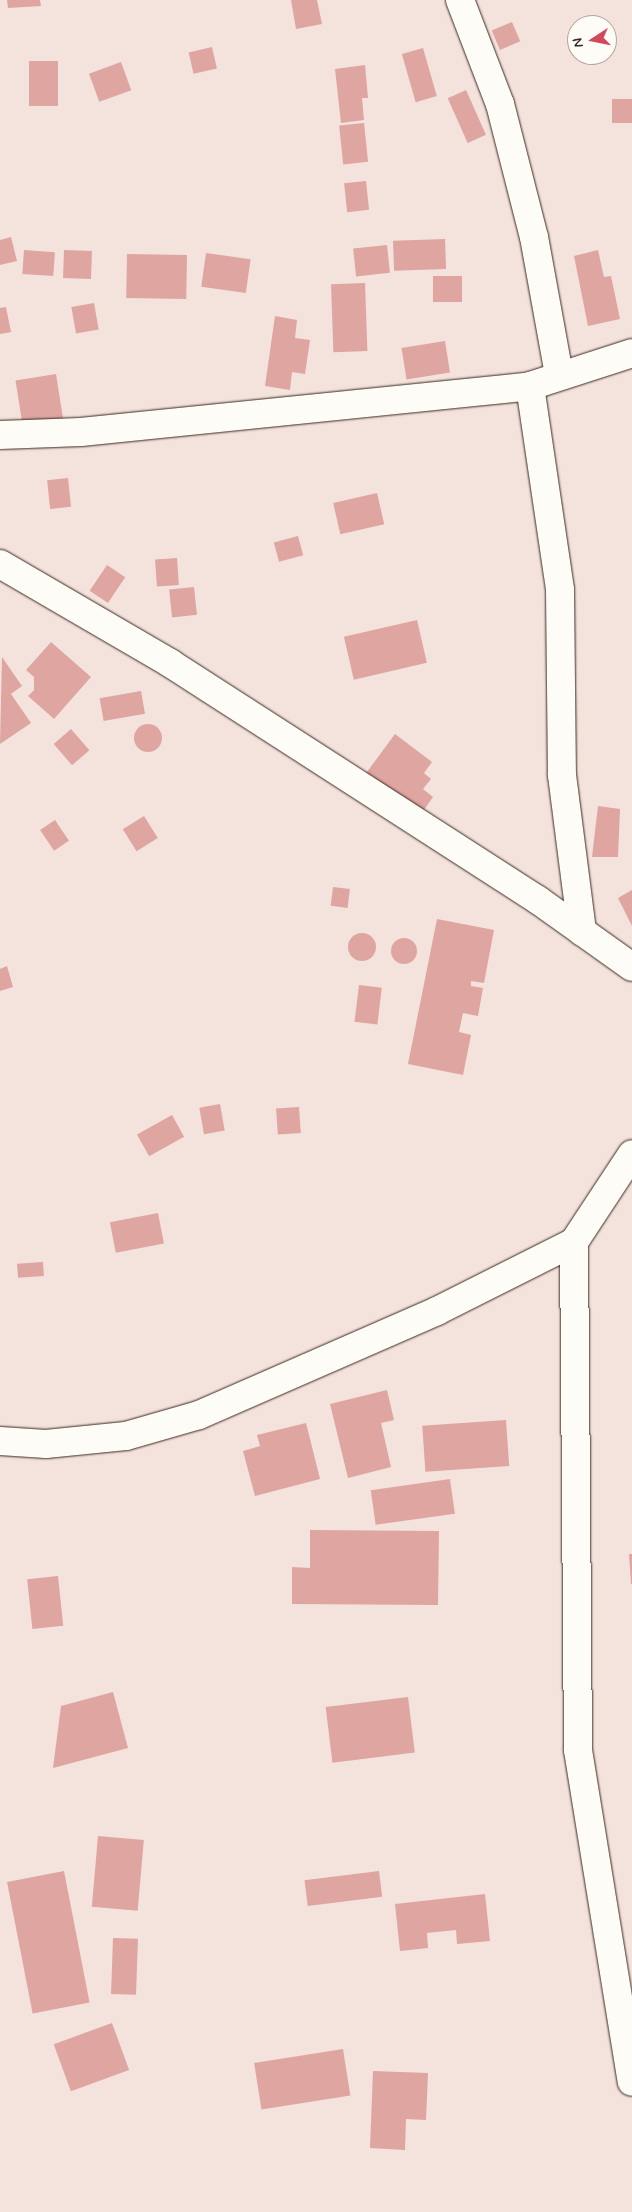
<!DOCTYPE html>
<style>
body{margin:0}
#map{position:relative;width:632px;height:2212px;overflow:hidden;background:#f4e2dd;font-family:Mynerve,sans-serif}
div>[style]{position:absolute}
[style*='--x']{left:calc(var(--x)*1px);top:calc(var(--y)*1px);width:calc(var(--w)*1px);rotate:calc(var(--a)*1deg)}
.building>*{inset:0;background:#dfa5a1;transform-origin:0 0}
.round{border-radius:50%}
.roads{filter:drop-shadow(0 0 1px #3b2a1e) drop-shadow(0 0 1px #3b2a1e)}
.street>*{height:28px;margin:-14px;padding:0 14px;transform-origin:14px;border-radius:14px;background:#fdfcf7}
span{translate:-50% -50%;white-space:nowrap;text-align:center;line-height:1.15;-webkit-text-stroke:4.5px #fdfcf7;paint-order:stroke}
.north{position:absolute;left:567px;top:15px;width:50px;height:50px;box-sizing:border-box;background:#fdfcf7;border:1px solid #afa8a0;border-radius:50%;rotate:259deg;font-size:14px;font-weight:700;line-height:20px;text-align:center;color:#3b2a1e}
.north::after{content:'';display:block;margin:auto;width:18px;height:22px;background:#d1495b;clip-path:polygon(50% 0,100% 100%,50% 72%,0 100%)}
</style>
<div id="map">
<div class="building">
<i style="clip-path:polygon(7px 0,40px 0,41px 6px,8px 8px)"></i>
<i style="clip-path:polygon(291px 0,317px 0,322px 24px,296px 29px)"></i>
<i style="left:512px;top:22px;width:21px;height:22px;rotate:67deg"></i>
<i style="left:212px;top:47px;width:22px;height:24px;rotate:77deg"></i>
<i style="left:423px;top:48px;width:50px;height:22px;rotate:74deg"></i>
<i style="left:29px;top:61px;width:29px;height:45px"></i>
<i style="left:121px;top:62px;width:30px;height:34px;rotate:70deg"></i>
<i style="clip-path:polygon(365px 65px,368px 98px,362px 98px,364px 120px,341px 123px,335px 69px)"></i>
<i style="left:466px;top:90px;width:49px;height:20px;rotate:66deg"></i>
<i style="left:632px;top:99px;width:24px;height:20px;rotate:90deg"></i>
<i style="left:364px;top:123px;width:39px;height:25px;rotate:84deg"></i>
<i style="left:366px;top:181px;width:29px;height:22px;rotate:84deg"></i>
<i style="clip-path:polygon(11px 237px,17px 261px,0 265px,0 240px)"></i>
<i style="left:445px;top:239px;width:30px;height:52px;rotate:88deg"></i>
<i style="left:387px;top:245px;width:28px;height:34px;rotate:84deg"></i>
<i style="left:24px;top:250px;width:31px;height:24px;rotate:4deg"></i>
<i style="left:64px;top:250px;width:28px;height:28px;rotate:2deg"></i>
<i style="clip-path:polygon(598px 250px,604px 277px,611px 276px,620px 319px,588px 326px,574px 256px)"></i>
<i style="left:206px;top:253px;width:45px;height:34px;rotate:8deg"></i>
<i style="left:127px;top:254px;width:60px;height:44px;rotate:1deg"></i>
<i style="left:433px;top:276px;width:29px;height:26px"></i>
<i style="left:365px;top:283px;width:68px;height:34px;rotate:88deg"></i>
<i style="left:94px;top:303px;width:27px;height:23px;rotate:80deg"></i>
<i style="clip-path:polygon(6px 307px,11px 332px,0 334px,0 308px)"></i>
<i style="clip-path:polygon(275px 316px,297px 320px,295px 338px,310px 340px,305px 374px,292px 372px,290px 390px,265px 386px)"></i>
<i style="left:445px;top:341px;width:32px;height:44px;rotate:81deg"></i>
<i style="left:56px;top:374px;width:46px;height:41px;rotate:81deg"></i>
<i style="left:68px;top:478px;width:29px;height:21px;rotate:84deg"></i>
<i style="left:377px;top:493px;width:32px;height:45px;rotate:77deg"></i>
<i style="left:298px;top:536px;width:20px;height:25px;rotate:75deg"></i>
<i style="left:177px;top:558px;width:27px;height:22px;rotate:86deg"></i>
<i style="left:107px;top:565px;width:22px;height:31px;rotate:34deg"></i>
<i style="left:194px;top:587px;width:28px;height:25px;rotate:84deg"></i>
<i style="left:417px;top:620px;width:44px;height:75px;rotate:77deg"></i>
<i style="clip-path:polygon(51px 642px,91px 677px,54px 719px,28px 696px,34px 690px,34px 677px,26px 670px)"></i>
<i style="clip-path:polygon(2px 657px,22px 686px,11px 694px,31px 723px,0 744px)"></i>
<i style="left:141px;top:691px;width:23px;height:42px;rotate:80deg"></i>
<i class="round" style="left:134px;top:724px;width:28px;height:28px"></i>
<i style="left:71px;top:729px;width:28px;height:23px;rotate:49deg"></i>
<i style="clip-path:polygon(395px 734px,432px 762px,424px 773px,431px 779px,423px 789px,433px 797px,419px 817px,364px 776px)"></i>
<i style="clip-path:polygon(598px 806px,620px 809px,618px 857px,592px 857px)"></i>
<i style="left:144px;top:816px;width:26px;height:25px;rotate:58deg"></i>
<i style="left:55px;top:820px;width:25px;height:18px;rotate:56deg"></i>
<i style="left:333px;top:887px;width:17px;height:19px;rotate:7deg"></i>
<i style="clip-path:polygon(632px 890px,632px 926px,618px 898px)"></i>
<i style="clip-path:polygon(437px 919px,494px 930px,484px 983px,471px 981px,471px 986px,483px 988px,478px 1016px,463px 1013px,459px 1032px,471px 1035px,463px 1075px,408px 1064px)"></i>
<i class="round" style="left:348px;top:933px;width:28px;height:28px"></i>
<i class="round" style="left:391px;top:938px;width:26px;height:26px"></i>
<i style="clip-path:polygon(7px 966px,13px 987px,0 991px,0 969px)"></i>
<i style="left:359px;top:985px;width:23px;height:37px;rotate:7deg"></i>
<i style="left:220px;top:1104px;width:27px;height:21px;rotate:80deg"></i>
<i style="left:299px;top:1107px;width:26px;height:23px;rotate:86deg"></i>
<i style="left:172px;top:1115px;width:25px;height:40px;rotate:61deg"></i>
<i style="left:158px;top:1213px;width:31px;height:49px;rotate:79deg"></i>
<i style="left:43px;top:1262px;width:14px;height:26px;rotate:86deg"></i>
<i style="clip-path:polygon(387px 1390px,394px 1420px,381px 1423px,391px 1467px,348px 1478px,330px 1404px)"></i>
<i style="left:506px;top:1420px;width:46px;height:84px;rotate:86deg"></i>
<i style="clip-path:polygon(306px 1423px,320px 1479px,255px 1496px,243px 1451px,260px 1446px,257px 1435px)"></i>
<i style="left:450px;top:1479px;width:35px;height:80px;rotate:82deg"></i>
<i style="clip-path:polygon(310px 1530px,439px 1531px,438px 1605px,292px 1604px,292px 1567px,310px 1568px)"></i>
<i style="clip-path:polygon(629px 1554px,632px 1554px,632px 1584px,631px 1584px)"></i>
<i style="left:58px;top:1576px;width:50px;height:31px;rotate:84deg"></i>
<i style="clip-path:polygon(113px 1692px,128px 1748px,53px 1768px,61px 1706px)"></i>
<i style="left:408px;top:1697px;width:56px;height:83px;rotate:83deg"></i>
<i style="left:98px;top:1836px;width:46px;height:71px;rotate:5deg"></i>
<i style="left:64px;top:1871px;width:134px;height:58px;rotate:79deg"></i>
<i style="left:379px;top:1871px;width:26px;height:75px;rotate:83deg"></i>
<i style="clip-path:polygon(485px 1894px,490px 1941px,457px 1944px,456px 1930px,427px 1933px,428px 1948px,400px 1951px,395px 1904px)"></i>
<i style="left:113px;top:1938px;width:25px;height:56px;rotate:2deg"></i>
<i style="left:112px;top:2023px;width:50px;height:62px;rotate:70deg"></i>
<i style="left:343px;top:2049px;width:47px;height:90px;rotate:81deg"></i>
<i style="clip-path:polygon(373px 2071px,428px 2073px,426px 2120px,406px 2119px,405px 2150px,370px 2148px)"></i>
</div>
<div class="roads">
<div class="street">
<i style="--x:460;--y:0;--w:111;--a:69"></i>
<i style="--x:500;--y:104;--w:137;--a:75.7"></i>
<i style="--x:534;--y:237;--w:140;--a:79.7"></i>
<i style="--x:530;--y:386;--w:206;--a:81.6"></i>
<i style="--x:560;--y:590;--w:185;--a:89.4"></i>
<i style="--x:562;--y:775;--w:158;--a:82.7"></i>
<i style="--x:0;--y:435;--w:81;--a:-2.1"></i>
<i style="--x:81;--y:432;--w:451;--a:-5.8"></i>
<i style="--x:530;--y:386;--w:107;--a:-17.9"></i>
<i style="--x:0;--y:564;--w:197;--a:30.2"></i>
<i style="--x:170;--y:663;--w:438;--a:32.8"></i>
<i style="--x:538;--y:900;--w:115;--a:35.5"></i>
<i style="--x:574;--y:1242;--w:508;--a:89.55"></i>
<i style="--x:578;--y:1750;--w:336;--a:80.8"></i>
<i style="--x:0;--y:1441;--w:46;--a:3.7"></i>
<i style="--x:46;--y:1444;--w:80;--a:-5.7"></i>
<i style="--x:126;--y:1436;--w:76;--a:-16"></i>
<i style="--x:199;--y:1415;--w:260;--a:-23.6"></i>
<i style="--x:437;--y:1311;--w:153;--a:-26.7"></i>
<i style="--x:574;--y:1242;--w:105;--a:-56.6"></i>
</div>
</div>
<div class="north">N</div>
</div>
